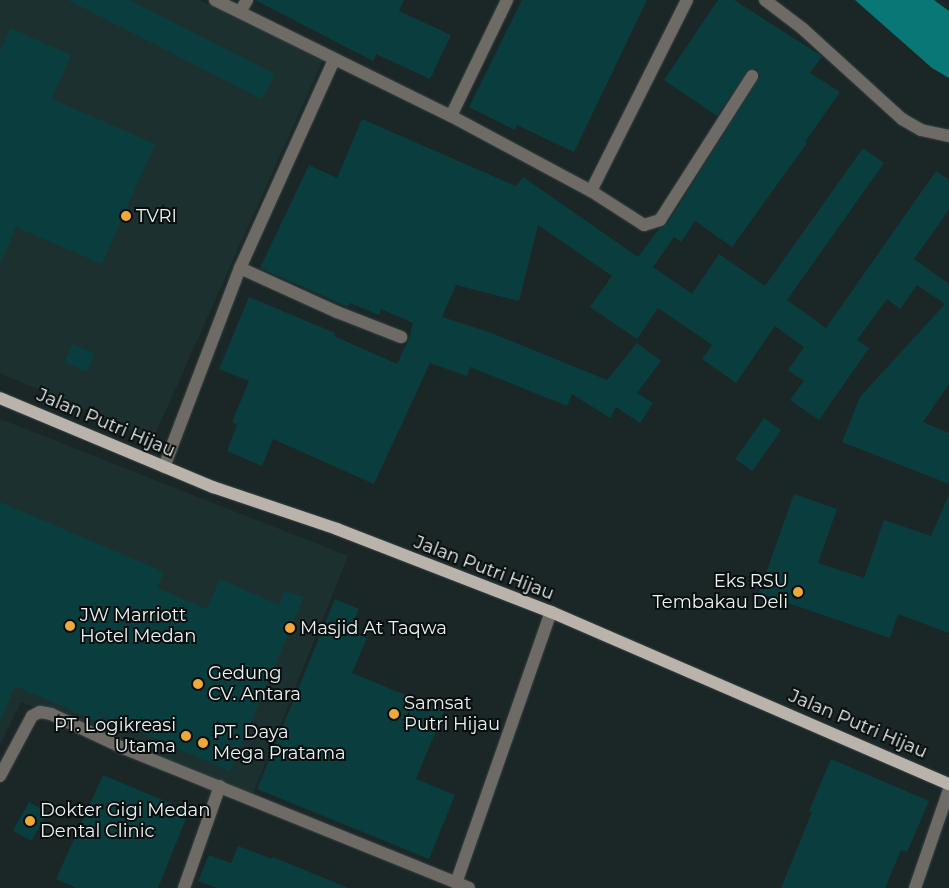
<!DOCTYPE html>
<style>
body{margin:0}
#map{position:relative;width:949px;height:888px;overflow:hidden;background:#1b2626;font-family:Montserrat,sans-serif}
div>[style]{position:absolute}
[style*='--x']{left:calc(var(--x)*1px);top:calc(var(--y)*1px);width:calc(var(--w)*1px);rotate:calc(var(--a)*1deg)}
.built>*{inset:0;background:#1d3030}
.water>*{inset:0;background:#097776}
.building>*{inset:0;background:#0a3e3e;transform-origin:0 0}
.roads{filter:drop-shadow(0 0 1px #384343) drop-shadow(0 0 1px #384343)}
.minor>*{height:12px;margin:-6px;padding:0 6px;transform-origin:6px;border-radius:6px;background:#6e6b67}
.primary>*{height:12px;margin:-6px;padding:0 6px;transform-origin:6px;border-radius:6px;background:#b9b3ab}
.dots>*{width:14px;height:14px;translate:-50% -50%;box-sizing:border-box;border:2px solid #090e0e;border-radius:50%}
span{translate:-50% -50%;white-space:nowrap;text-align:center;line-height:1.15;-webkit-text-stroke:4px #090e0e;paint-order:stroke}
.poi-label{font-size:18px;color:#ecf3f2}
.left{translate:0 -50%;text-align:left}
.right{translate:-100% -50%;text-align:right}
.street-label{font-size:18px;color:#ecf3f2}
</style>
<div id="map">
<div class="built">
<i style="clip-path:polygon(0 0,199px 0,323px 60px,153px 439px,0 373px)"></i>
<i style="clip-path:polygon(0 419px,348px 556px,252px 796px,21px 702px,0 744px)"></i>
</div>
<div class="water">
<i style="clip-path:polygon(855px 0,934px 0,949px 11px,949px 78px,932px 68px)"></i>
</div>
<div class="building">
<i style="clip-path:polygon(68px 0,129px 0,275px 74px,262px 99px)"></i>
<i style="clip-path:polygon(255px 0,404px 0,399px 11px,451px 35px,430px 79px,376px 54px,373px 61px)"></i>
<i style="clip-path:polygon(522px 0,647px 0,574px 152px,517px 125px,515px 130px,469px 107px)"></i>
<i style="clip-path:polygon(718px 0,734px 0,817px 53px,822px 57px,810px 73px,840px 92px,805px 142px,807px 143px,732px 247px,695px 221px,681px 242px,674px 237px,653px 267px,692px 294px,719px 254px,765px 286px,863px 148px,884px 163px,787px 300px,826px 328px,936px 171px,949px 180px,949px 210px,914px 259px,949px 284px,949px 384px,923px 422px,949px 433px,949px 484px,842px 442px,860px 397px,945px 304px,917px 285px,900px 309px,887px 299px,857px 340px,869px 348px,819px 420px,790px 400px,804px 381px,788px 370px,804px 347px,775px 326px,736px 383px,702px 359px,712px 345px,658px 308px,637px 339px,590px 307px,612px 276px,538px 225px,519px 301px,456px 285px,442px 317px,489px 332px,607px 380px,637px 343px,661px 361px,637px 393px,653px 403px,640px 423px,616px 407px,610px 418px,572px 394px,567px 406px,470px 367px,467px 376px,430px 363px,374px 484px,273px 439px,262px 466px,227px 451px,237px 425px,232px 422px,249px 381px,219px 369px,249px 297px,335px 333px,334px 336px,397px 364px,409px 339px,413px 323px,381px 309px,379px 315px,350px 303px,348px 307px,260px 268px,309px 165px,337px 178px,362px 119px,516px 186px,523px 177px,638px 257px,659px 229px,667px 224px,760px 77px,757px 69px,748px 69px,717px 116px,664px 80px)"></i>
<i style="clip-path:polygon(10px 28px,71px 55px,52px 99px,155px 144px,102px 264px,16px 227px,0 264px,0 52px)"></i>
<i style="left:72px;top:344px;width:24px;height:20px;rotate:22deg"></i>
<i style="left:764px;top:418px;width:21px;height:50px;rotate:35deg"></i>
<i style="clip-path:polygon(794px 494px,837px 509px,818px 563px,864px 578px,884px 520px,931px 536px,949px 494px,949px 633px,898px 614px,890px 638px,759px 593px)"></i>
<i style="clip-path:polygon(0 502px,164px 572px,157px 588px,207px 609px,220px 579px,279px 605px,284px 591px,304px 597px,230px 771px,102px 716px,99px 722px,15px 686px,0 721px)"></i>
<i style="clip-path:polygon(335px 599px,359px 609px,350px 631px,367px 638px,352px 673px,444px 711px,416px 779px,455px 795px,429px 859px,257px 789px)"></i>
<i style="clip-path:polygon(831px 759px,929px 801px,907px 852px,901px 850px,885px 888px,781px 888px,812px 812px,809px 811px)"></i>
<i style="clip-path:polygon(103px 775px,189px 811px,158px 888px,76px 888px,56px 879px)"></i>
<i style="left:29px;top:802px;width:21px;height:33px;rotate:29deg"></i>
<i style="clip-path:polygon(238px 846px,272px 859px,273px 857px,348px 888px,217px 888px,198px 881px,209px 855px,231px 863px)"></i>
</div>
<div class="roads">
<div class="minor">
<i style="--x:215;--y:0;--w:263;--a:26.2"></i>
<i style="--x:451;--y:116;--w:159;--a:28.2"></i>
<i style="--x:591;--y:191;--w:63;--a:32.7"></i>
<i style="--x:644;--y:225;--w:17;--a:-17"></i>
<i style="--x:660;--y:220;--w:171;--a:-57.4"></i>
<i style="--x:765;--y:0;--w:48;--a:37.3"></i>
<i style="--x:803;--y:29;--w:134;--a:42.3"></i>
<i style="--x:902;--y:119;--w:22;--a:30"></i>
<i style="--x:921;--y:130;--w:29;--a:12"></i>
<i style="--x:240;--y:12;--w:14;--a:-60"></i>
<i style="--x:451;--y:116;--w:129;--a:-64.2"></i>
<i style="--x:591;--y:191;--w:214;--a:-63.3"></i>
<i style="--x:240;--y:268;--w:107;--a:24.4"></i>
<i style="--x:337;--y:312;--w:69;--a:21.3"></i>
<i style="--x:164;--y:467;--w:213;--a:-69.1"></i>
<i style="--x:240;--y:268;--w:228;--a:-65.7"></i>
<i style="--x:0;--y:776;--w:68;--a:-61.9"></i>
<i style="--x:32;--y:716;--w:9;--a:-27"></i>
<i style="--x:40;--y:712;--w:11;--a:10"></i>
<i style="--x:51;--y:714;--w:80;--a:25.3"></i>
<i style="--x:123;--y:748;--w:373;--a:22"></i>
<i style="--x:456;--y:883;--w:287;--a:-70.7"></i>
<i style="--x:184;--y:888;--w:108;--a:-70.6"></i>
<i style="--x:915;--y:888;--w:104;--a:-70.9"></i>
</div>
<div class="primary">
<i style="--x:0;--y:398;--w:231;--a:22.7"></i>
<i style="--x:213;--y:487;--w:131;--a:18.7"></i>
<i style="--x:337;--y:529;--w:230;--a:21.2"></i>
<i style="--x:551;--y:612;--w:434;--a:23.4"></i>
</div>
</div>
<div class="dots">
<i style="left:126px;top:216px;background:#eea83c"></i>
<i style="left:798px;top:592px;background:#eea83c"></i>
<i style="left:70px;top:626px;background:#eea83c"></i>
<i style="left:290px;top:628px;background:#eea83c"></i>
<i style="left:198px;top:684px;background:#eea83c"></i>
<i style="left:394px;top:714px;background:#eea83c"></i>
<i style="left:186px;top:736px;background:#eea83c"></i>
<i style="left:203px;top:743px;background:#eea83c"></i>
<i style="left:30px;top:821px;background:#eea83c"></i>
</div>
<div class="poi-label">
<span class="left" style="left:136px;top:216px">TVRI</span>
<span class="right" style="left:788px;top:592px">Eks RSU<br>Tembakau Deli</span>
<span class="left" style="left:80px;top:626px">JW Marriott<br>Hotel Medan</span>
<span class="left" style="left:300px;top:628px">Masjid At Taqwa</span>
<span class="left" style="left:208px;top:684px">Gedung<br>CV. Antara</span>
<span class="left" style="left:404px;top:714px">Samsat<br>Putri Hijau</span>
<span class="right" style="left:176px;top:736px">PT. Logikreasi<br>Utama</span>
<span class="left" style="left:213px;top:743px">PT. Daya<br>Mega Pratama</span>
<span class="left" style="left:40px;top:821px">Dokter Gigi Medan<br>Dental Clinic</span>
</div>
<div class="street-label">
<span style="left:106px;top:423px;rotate:23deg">Jalan Putri Hijau</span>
<span style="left:484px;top:568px;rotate:21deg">Jalan Putri Hijau</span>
<span style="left:858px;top:724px;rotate:23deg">Jalan Putri Hijau</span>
</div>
</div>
